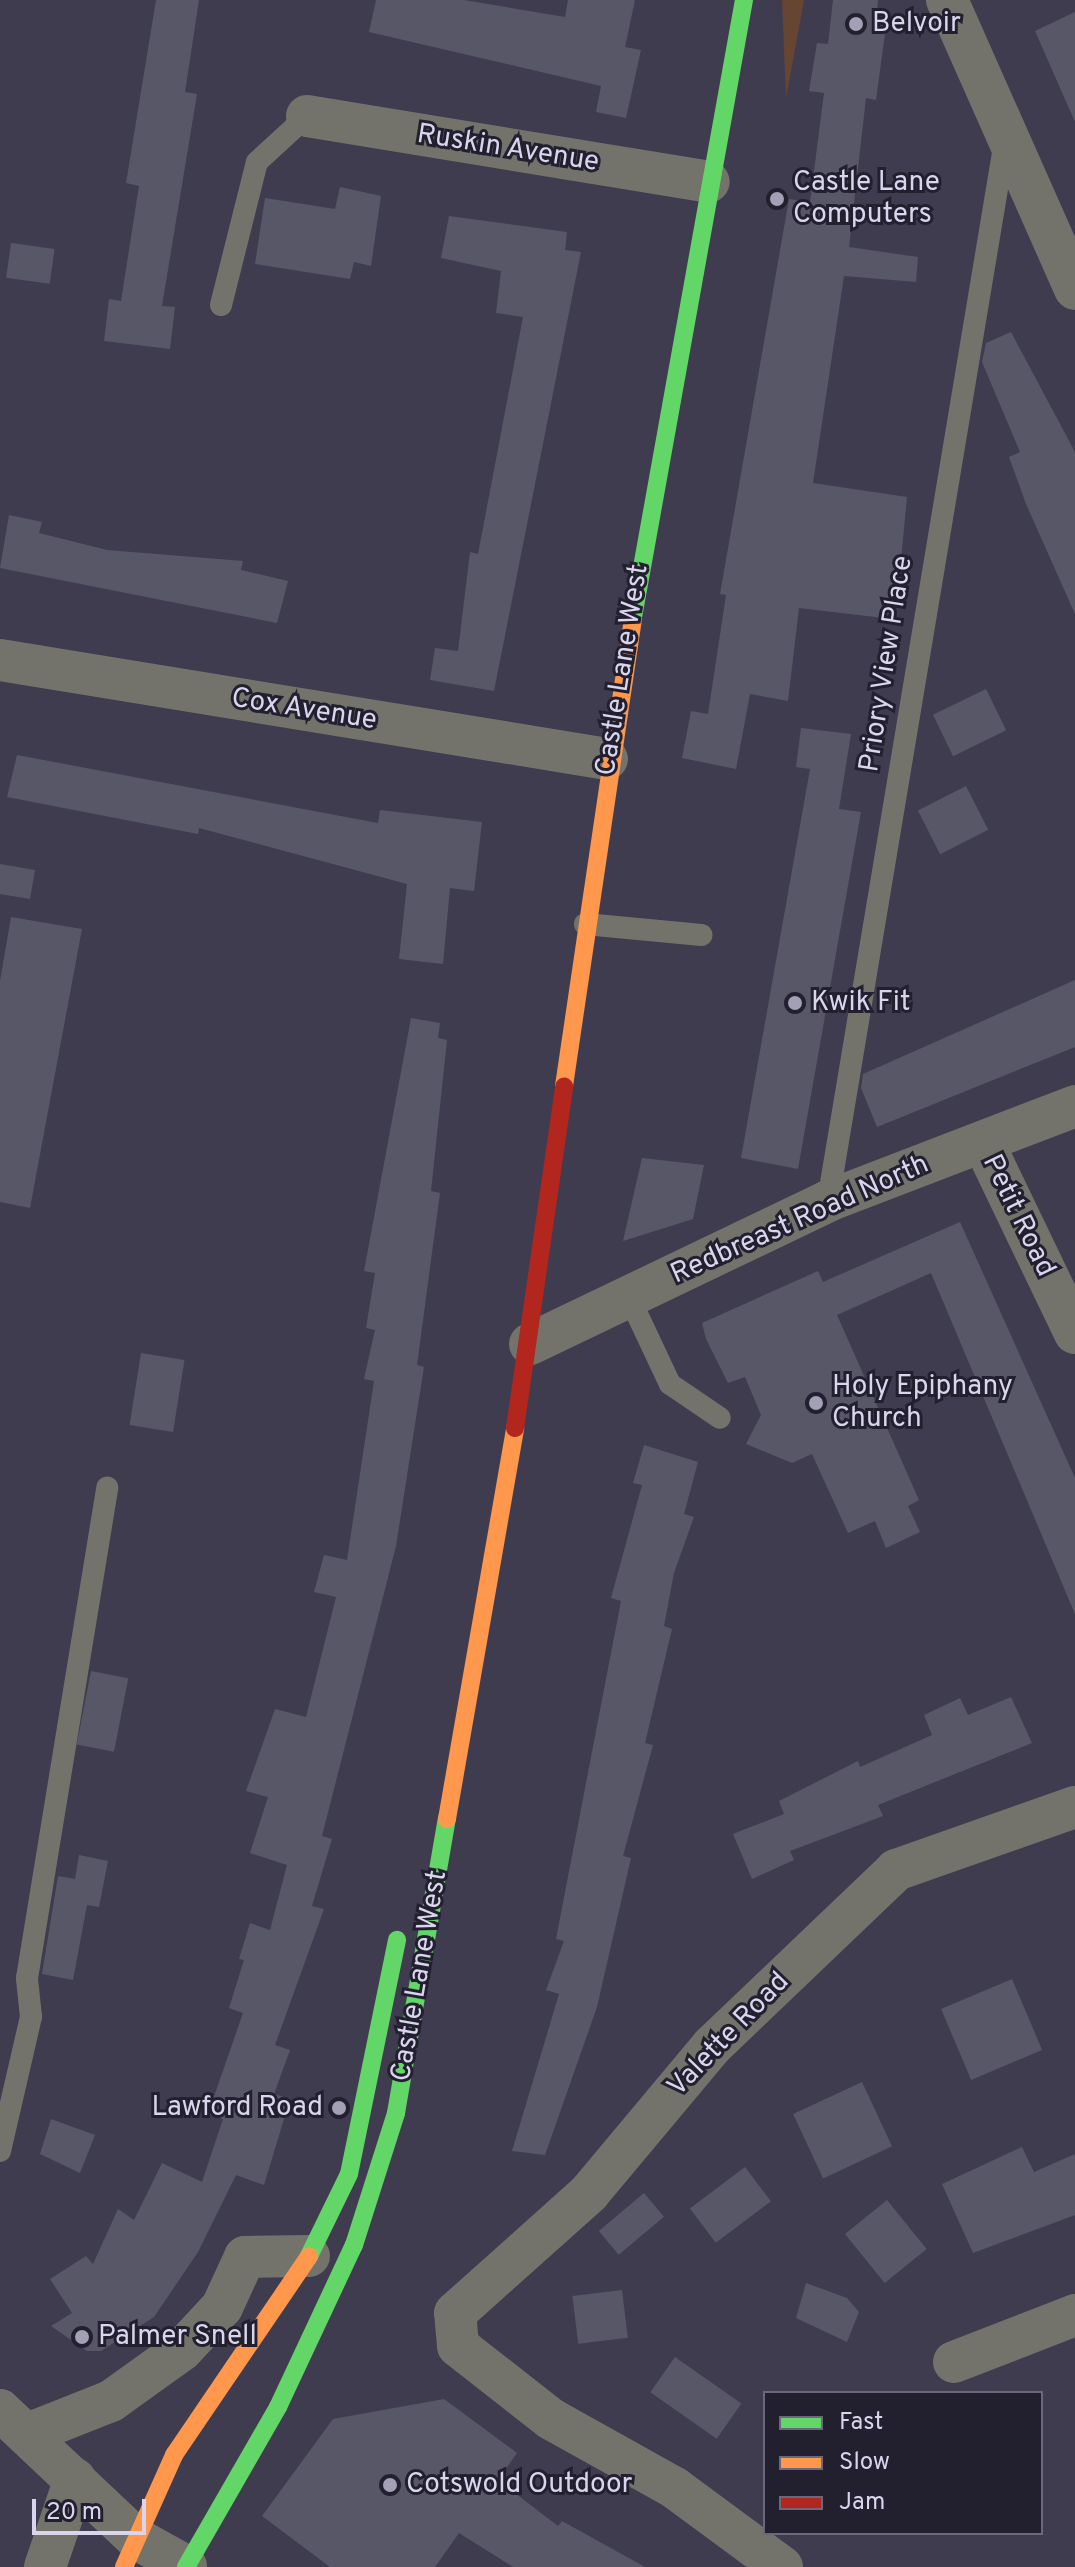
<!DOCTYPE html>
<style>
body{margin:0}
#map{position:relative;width:1075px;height:2567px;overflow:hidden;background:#403c50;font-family:Overpass,sans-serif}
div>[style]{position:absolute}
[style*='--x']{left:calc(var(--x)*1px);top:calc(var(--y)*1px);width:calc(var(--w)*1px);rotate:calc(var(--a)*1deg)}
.green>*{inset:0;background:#664533}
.building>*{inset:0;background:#575768;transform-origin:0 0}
.lane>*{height:22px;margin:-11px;padding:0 11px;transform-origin:11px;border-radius:11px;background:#73736c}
.street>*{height:42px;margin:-21px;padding:0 21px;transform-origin:21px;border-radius:21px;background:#73736c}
.fast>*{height:18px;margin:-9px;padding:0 9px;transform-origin:9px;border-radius:9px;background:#63d668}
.slow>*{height:18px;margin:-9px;padding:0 9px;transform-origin:9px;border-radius:9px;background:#ff974d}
.jam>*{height:18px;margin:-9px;padding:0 9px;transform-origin:9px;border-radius:9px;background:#b3261e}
.dots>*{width:22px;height:22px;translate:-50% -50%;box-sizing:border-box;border:4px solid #221f2f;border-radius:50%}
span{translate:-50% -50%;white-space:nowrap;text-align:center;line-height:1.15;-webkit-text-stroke:6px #221f2f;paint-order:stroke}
.poi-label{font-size:28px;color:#d8d5ec}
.left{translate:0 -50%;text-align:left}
.right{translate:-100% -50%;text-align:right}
.street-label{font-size:28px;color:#d8d5ec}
.legend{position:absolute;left:763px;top:2391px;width:280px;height:144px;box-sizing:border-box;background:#221f2f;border:2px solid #6b687b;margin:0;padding:10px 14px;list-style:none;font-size:24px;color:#d8d5ec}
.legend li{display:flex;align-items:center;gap:16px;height:40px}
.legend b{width:40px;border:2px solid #6b687b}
.scale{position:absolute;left:32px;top:2499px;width:114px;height:36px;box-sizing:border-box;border:4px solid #d8d5ec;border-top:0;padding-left:10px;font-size:24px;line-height:28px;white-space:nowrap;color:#d8d5ec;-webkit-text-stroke:6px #221f2f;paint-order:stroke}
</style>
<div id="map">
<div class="green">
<i style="clip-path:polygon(782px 0,804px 0,786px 98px)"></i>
</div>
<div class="building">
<i style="clip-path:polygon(156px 0,199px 0,185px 92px,197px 94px,162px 306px,175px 307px,170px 349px,104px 341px,109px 299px,121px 301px,139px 186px,126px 183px)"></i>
<i style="clip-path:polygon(376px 0,464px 0,565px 17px,568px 0,635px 0,625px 47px,641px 50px,626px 118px,596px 112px,601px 86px,369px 32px)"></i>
<i style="clip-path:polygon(833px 0,878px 0,876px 22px,886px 26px,876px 100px,866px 98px,849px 247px,918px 257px,916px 282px,844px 276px,813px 483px,907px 497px,900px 570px,892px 619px,799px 608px,788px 701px,750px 694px,736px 769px,682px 758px,691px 711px,708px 714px,726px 595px,720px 594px,789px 199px,810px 202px,824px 93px,809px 91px,817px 43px,828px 44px)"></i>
<i style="clip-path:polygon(1075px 12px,1075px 122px,1035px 31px)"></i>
<i style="clip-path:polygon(340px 187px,381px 196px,371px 266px,354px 262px,350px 279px,255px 264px,265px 198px,335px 209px)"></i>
<i style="clip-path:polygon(449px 216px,567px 232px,565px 250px,581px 252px,494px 691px,430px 680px,435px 648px,458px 651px,470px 552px,478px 554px,523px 317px,496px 313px,501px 271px,441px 258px)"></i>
<i style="left:11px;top:243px;width:44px;height:35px;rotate:8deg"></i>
<i style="clip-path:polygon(1011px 332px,1075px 452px,1075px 614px,1026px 504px,1009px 457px,1020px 452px,982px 362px,986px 343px)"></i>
<i style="clip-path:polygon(9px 515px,42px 522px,39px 533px,107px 550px,243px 561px,241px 570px,288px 581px,277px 623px,0 568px)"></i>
<i style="left:986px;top:689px;width:46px;height:59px;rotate:64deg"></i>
<i style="clip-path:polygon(801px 728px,851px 734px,839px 809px,861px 812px,798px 1169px,741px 1158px,810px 769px,796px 767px)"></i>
<i style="clip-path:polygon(17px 755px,378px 823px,380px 810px,482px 822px,474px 891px,450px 888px,443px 964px,399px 959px,407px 884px,199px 828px,198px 834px,7px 797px)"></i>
<i style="left:966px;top:786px;width:49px;height:54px;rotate:63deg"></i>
<i style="clip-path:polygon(0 864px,35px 870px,30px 899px,0 894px)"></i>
<i style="clip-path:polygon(11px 917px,82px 929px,30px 1208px,0 1202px,0 981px)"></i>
<i style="clip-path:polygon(1075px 980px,1075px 1047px,877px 1127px,861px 1088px,863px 1074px)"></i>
<i style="clip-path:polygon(411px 1018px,440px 1023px,438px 1038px,447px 1040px,431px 1191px,440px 1193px,417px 1365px,424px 1367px,396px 1546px,322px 1836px,332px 1839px,312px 1906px,324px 1909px,275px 2045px,290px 2050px,274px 2094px,290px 2099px,264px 2185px,236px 2175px,198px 2252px,154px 2317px,101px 2351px,87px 2351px,51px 2326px,72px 2313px,50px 2279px,86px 2256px,93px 2264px,118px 2209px,134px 2220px,162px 2163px,202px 2182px,223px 2119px,208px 2114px,243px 2013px,229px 2008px,244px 1960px,239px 1959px,250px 1923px,270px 1930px,287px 1865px,250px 1853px,268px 1797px,246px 1791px,275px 1709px,306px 1717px,336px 1597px,314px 1592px,324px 1555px,347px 1560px,374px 1381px,364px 1379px,375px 1330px,366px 1328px,375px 1273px,364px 1271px)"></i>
<i style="clip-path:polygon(642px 1158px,704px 1165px,693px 1219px,623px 1241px)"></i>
<i style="clip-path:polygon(960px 1222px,1075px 1478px,1075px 1614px,931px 1273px,837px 1315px,919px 1500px,908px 1506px,920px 1532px,886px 1548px,875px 1521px,848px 1533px,812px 1454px,792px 1463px,746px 1444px,761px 1415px,745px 1377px,728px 1383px,706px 1339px,702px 1323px,818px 1271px,823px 1282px)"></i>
<i style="left:141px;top:1353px;width:44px;height:73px;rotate:9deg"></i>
<i style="clip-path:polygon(644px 1445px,698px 1462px,684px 1514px,694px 1517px,674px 1573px,664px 1626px,672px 1629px,645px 1743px,653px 1745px,623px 1856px,631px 1858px,597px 2007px,545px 2155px,512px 2151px,559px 1994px,546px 1990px,564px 1941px,556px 1939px,621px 1601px,611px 1598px,642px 1485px,633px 1483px)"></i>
<i style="left:91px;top:1671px;width:38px;height:75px;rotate:11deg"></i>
<i style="clip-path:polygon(1011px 1697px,1032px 1743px,878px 1805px,883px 1816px,790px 1851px,794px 1860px,752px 1879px,733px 1834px,784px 1814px,779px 1801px,858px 1761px,860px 1767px,932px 1735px,924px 1715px,960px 1698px,968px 1715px)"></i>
<i style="clip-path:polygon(79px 1855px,108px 1861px,99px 1907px,87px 1905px,73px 1980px,42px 1974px,58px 1876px,75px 1879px)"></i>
<i style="left:1012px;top:1979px;width:77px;height:77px;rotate:67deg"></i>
<i style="left:862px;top:2082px;width:71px;height:76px;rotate:65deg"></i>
<i style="clip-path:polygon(51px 2119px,95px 2135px,80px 2173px,40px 2154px)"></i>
<i style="clip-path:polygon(1022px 2147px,1034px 2172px,1075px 2154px,1075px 2215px,973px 2253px,942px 2184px)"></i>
<i style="left:745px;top:2167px;width:43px;height:69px;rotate:53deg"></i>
<i style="left:644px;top:2193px;width:31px;height:59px;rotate:50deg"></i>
<i style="left:887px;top:2200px;width:63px;height:54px;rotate:51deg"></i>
<i style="clip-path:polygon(806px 2283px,847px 2298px,859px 2312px,847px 2342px,796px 2318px)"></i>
<i style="left:622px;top:2290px;width:48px;height:50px;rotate:83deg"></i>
<i style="left:675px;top:2357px;width:81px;height:43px;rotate:35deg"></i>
<i style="clip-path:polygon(444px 2399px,517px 2453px,498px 2480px,558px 2526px,562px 2521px,645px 2567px,513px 2567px,459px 2533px,435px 2567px,330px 2567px,262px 2516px,333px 2419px)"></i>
</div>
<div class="lane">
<i style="--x:221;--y:305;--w:147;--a:-75.9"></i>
<i style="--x:257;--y:162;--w:68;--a:-42.6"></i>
<i style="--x:585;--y:924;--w:117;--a:5.4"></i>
<i style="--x:828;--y:1201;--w:1075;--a:-80.52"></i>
<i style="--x:629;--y:1297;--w:96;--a:64.8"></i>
<i style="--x:670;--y:1384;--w:60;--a:34.2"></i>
<i style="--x:0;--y:2151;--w:138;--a:-77"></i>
<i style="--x:31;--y:2017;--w:39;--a:-96"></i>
<i style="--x:27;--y:1978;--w:497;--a:-80.7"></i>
</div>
<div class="street">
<i style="--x:947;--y:0;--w:316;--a:66.1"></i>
<i style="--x:307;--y:116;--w:407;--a:9.3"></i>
<i style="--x:0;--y:660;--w:615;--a:9.26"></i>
<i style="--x:983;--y:1142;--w:212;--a:64.3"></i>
<i style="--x:530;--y:1344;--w:331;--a:-25.6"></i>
<i style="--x:828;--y:1201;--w:265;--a:-21"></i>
<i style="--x:954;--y:2362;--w:130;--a:-21.2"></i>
<i style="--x:0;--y:2410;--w:188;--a:43.3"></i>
<i style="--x:137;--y:2539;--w:56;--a:28.9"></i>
<i style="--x:30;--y:2433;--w:87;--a:-21.6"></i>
<i style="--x:111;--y:2401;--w:87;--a:-35.7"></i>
<i style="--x:182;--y:2350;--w:59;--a:-47.1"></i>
<i style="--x:222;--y:2307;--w:55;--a:-65.3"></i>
<i style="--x:245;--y:2257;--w:64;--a:-0.9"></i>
<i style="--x:45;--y:2567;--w:93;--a:-71.2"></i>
<i style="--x:782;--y:2567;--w:133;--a:-143.6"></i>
<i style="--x:675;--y:2488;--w:142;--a:-150.9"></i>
<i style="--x:551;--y:2419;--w:118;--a:-141.9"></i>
<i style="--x:458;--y:2346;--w:33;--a:-95"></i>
<i style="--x:455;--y:2313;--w:180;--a:-41.8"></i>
<i style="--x:589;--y:2193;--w:192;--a:-50.1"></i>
<i style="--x:712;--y:2046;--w:255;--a:-43.7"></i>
<i style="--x:896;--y:1870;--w:190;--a:-19.4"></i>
</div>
<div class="fast">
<i style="--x:632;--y:623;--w:633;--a:-79.81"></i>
<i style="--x:309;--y:2256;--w:91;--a:-64"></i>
<i style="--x:349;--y:2174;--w:239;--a:-78.4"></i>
<i style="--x:186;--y:2567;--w:185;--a:-60.1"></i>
<i style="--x:278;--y:2407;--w:179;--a:-64.9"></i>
<i style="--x:354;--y:2245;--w:139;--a:-72.3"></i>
<i style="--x:396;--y:2113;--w:298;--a:-80.2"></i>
</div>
<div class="slow">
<i style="--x:564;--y:1086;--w:468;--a:-81.6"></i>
<i style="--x:447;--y:1819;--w:397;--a:-80.1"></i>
<i style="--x:124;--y:2567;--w:123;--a:-65.9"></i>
<i style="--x:174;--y:2455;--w:240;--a:-55.8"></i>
</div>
<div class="jam">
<i style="--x:515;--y:1428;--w:345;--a:-81.8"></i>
</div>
<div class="dots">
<i style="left:856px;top:24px;background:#a39fb5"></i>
<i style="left:777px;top:199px;background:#a39fb5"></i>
<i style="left:795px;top:1003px;background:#a39fb5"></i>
<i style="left:816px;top:1403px;background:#a39fb5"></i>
<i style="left:339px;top:2108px;background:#a39fb5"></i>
<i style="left:82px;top:2337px;background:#a39fb5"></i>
<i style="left:390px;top:2485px;background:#a39fb5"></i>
</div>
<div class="poi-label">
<span class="left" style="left:872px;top:24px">Belvoir</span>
<span class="left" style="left:793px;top:199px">Castle Lane<br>Computers</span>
<span class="left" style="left:811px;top:1003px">Kwik Fit</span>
<span class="left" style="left:832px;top:1403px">Holy Epiphany<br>Church</span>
<span class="right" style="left:323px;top:2108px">Lawford Road</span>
<span class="left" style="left:98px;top:2337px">Palmer Snell</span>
<span class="left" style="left:406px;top:2485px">Cotswold Outdoor</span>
</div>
<div class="street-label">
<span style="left:508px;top:149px;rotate:9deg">Ruskin Avenue</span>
<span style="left:887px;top:664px;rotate:-81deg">Priory View Place</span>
<span style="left:623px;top:670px;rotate:-81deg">Castle Lane West</span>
<span style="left:304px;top:710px;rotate:9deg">Cox Avenue</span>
<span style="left:1018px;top:1216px;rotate:64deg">Petit Road</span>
<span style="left:800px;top:1220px;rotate:-24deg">Redbreast Road North</span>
<span style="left:420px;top:1976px;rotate:-80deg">Castle Lane West</span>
<span style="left:729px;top:2035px;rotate:-46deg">Valette Road</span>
</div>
<ul class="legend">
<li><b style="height:10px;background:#63d668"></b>Fast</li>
<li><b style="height:10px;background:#ff974d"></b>Slow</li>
<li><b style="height:10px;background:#b3261e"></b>Jam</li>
</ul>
<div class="scale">20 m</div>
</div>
